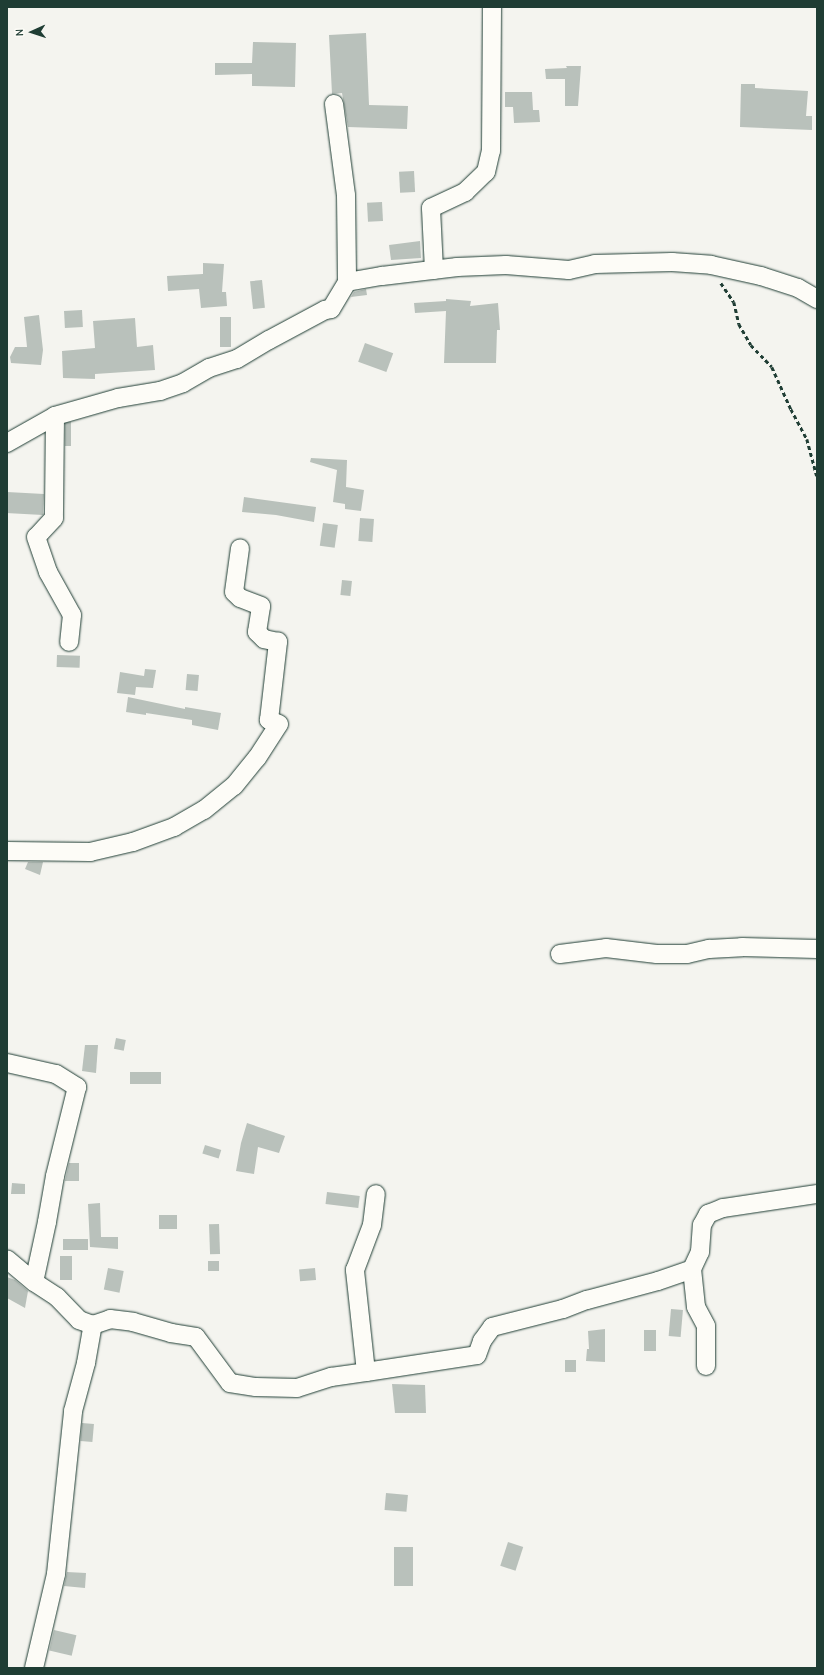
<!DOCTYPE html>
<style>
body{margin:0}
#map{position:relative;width:824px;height:1675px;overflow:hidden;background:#f4f4ef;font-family:"Comic Neue",sans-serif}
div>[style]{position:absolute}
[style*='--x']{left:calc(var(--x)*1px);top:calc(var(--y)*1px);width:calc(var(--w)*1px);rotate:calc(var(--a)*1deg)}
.building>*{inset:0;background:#b9c1bb;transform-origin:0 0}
.path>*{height:2.5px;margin-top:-1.25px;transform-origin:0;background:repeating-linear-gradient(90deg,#1f3d34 0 4px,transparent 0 7px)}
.roads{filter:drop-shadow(0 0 1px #1f3d34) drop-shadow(0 0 1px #1f3d34)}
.minor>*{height:18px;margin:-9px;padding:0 9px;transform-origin:9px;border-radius:9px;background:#fdfcf7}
span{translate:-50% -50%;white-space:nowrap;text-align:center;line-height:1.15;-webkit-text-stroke:4px #fdfcf7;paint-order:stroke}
.frame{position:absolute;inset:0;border:8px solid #1f3d34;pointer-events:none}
.north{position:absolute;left:12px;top:12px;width:40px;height:40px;-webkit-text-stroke:3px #fdfcf7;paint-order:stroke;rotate:267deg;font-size:11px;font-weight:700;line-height:16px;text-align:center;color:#1f3d34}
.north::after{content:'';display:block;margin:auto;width:14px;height:18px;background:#1f3d34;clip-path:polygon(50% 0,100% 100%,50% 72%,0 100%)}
</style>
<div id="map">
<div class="building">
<i style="clip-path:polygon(366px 33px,369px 105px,408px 106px,407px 129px,348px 127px,342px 93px,332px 94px,329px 35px)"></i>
<i style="clip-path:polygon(253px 42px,296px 43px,295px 87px,252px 86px,252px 74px,215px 75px,215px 63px,252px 63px)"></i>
<i style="clip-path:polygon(566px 66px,581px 66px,578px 106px,565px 106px,565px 79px,546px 79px,545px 69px,567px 68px)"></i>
<i style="clip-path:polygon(741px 84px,755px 84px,755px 88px,808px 91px,806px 116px,812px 116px,812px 130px,740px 127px)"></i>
<i style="clip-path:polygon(505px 92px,532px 92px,533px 110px,539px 110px,540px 122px,514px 123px,513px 107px,505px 107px)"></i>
<i style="left:414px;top:171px;width:21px;height:15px;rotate:87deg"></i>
<i style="left:382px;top:202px;width:19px;height:15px;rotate:87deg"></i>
<i style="clip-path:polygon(420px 241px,421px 258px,391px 260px,389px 245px)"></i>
<i style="clip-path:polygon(203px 263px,224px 264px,222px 292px,226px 292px,227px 306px,201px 308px,199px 289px,168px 291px,167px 276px,203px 274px)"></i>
<i style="left:262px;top:280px;width:28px;height:12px;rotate:84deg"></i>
<i style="clip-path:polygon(366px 289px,367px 295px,351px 297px,354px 292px)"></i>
<i style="clip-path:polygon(446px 299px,471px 301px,470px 306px,498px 303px,500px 330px,497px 330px,496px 363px,444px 363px,446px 311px,415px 313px,414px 303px,446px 301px)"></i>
<i style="left:82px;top:310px;width:17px;height:18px;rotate:87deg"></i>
<i style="clip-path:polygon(39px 315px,43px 350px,41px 365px,11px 363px,10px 357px,15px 347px,27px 347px,24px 317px)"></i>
<i style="left:220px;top:317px;width:11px;height:30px"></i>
<i style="clip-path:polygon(135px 318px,137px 347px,153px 345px,155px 370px,95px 374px,95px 379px,63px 378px,62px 351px,95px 348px,93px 321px)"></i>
<i style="left:365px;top:343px;width:30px;height:20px;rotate:20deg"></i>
<i style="left:71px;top:422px;width:24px;height:6px;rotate:90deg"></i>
<i style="clip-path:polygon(311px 458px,347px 460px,346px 487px,364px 490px,361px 511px,345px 509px,345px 504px,333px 502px,337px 470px,310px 462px)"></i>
<i style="left:7px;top:492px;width:37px;height:21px;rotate:3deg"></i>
<i style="clip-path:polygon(244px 497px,316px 507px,314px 522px,276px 515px,242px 512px)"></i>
<i style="left:360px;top:518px;width:14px;height:23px;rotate:4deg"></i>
<i style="left:323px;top:523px;width:15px;height:23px;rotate:8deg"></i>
<i style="left:342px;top:580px;width:10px;height:15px;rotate:6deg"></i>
<i style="left:57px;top:655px;width:23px;height:12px;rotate:2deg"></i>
<i style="clip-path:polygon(145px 669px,156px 670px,153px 688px,136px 687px,135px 695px,117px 693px,120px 672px,144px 676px)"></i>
<i style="left:187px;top:674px;width:12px;height:16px;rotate:5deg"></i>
<i style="clip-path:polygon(128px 697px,185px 709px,185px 707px,221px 713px,218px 730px,192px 725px,192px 720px,146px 713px,146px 715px,126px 712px)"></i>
<i style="clip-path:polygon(28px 862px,43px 862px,40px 875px,25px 869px)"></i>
<i style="left:116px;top:1038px;width:10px;height:11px;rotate:11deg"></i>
<i style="clip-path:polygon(85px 1045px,98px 1045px,96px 1073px,82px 1071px)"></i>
<i style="left:130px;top:1072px;width:31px;height:12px"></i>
<i style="clip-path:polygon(247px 1123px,285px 1136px,279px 1153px,258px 1147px,254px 1174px,236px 1171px,241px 1143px)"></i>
<i style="left:205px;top:1145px;width:17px;height:9px;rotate:17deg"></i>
<i style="clip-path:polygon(69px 1163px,79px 1163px,79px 1181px,65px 1181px)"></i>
<i style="clip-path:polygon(12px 1183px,25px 1184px,25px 1194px,11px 1194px)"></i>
<i style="left:327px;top:1192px;width:33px;height:12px;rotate:7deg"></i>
<i style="clip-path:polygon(100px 1203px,101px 1237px,118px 1237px,118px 1249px,90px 1247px,88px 1204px)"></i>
<i style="left:177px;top:1215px;width:14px;height:18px;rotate:90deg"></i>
<i style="left:219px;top:1224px;width:30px;height:10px;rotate:88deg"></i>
<i style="left:63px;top:1239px;width:25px;height:11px"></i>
<i style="left:60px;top:1256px;width:12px;height:24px"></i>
<i style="left:208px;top:1261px;width:11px;height:10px"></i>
<i style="left:108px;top:1268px;width:16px;height:22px;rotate:11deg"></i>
<i style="left:315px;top:1268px;width:12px;height:16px;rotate:85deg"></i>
<i style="clip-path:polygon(7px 1277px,15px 1280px,28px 1291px,25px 1308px,7px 1298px)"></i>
<i style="left:671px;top:1309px;width:12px;height:27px;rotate:5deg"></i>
<i style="clip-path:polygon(605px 1329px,605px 1362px,586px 1361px,587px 1349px,589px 1349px,588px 1331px)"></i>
<i style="left:644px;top:1330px;width:12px;height:21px"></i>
<i style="left:565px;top:1360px;width:11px;height:12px"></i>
<i style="clip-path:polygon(392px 1384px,425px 1385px,426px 1413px,395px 1413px)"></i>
<i style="left:82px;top:1423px;width:12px;height:18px;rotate:5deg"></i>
<i style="left:386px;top:1493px;width:22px;height:17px;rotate:5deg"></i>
<i style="left:508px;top:1542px;width:16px;height:25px;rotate:18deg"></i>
<i style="left:413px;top:1547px;width:39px;height:19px;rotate:90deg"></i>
<i style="clip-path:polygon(67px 1572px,86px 1573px,85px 1588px,64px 1586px)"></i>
<i style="left:54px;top:1630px;width:23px;height:21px;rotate:13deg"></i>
</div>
<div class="path">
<i style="--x:721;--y:283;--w:23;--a:56"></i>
<i style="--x:734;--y:302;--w:23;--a:77"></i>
<i style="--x:739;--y:324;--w:24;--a:60"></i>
<i style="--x:751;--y:345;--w:30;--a:46"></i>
<i style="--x:772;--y:367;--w:46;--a:65.7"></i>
<i style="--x:791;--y:409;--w:34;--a:62"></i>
<i style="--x:807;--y:439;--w:38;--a:75"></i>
</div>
<div class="roads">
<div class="minor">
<i style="--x:334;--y:104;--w:92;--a:82.5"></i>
<i style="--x:346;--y:195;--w:87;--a:89.3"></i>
<i style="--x:434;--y:270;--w:62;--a:-92.8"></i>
<i style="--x:431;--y:208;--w:38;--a:-25"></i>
<i style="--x:465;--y:192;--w:29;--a:-44"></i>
<i style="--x:486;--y:172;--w:22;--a:-77"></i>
<i style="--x:491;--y:151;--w:144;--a:-89.6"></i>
<i style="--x:55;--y:416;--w:102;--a:90.6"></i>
<i style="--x:54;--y:518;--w:26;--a:133"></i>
<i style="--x:36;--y:537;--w:37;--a:71"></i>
<i style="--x:48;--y:572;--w:49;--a:60.8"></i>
<i style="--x:72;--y:615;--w:27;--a:96"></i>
<i style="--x:7;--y:443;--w:55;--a:-29.4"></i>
<i style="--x:55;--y:416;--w:66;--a:-15.9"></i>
<i style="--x:118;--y:398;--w:43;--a:-9.5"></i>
<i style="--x:160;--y:391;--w:24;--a:-19"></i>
<i style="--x:183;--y:383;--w:30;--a:-30"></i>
<i style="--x:209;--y:368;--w:29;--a:-18"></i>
<i style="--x:237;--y:359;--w:37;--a:-31"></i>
<i style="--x:269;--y:340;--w:64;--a:-28.2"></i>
<i style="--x:325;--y:310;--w:6;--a:-9"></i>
<i style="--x:331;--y:309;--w:31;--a:-59"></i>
<i style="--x:347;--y:282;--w:36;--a:-10"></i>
<i style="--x:382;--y:276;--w:76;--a:-6.8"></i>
<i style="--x:457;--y:267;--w:49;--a:-2.3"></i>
<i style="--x:506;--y:265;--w:63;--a:4.5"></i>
<i style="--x:569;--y:270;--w:27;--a:-13"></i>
<i style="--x:595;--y:264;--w:77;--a:-1.5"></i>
<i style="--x:672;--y:262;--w:39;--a:4"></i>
<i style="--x:711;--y:265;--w:51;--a:12.4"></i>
<i style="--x:761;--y:276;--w:39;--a:18"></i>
<i style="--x:798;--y:288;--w:22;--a:30"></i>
<i style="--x:7;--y:851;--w:83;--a:0.7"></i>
<i style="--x:90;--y:852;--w:44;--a:-13.1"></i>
<i style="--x:133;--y:842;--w:44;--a:-20.1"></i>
<i style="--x:174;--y:827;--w:34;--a:-30"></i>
<i style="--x:204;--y:810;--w:38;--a:-39"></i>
<i style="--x:234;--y:786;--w:36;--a:-51"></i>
<i style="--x:257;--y:758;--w:40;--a:-57.1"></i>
<i style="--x:279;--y:724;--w:11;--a:-158"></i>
<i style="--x:269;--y:720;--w:79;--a:-83.4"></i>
<i style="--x:278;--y:642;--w:14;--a:-168"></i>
<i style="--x:264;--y:639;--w:10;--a:-135"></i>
<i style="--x:257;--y:632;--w:26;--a:-81"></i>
<i style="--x:261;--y:606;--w:22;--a:-159"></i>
<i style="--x:240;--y:598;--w:8;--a:-135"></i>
<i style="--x:234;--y:592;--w:44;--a:-82.2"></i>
<i style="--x:560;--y:954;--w:46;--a:-7.4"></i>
<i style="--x:606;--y:948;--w:51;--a:6.7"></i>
<i style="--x:657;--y:954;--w:30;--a:0"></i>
<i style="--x:687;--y:954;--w:23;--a:-13"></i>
<i style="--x:709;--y:949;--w:33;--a:-3"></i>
<i style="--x:742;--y:947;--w:75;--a:1.5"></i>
<i style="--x:7;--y:1063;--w:50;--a:12.7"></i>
<i style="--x:56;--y:1074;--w:25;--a:32"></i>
<i style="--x:77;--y:1087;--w:92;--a:103.9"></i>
<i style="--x:55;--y:1176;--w:47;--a:99.9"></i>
<i style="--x:47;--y:1222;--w:61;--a:102.2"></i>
<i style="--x:34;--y:1282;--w:35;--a:-140"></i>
<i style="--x:692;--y:1269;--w:38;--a:84"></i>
<i style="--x:696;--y:1307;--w:21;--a:62"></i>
<i style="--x:706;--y:1326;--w:40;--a:90"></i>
<i style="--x:34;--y:1282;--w:27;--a:33"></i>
<i style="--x:57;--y:1297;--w:32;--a:46"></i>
<i style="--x:79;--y:1320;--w:15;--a:20"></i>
<i style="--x:366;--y:1372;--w:112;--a:-8.7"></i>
<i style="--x:477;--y:1355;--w:15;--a:-70"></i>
<i style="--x:482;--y:1341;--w:17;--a:-54"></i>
<i style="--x:492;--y:1327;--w:73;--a:-14.2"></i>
<i style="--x:563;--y:1309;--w:26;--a:-21"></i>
<i style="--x:587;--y:1300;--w:73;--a:-15"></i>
<i style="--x:658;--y:1281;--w:36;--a:-19"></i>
<i style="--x:692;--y:1269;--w:19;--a:-65"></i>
<i style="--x:700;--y:1252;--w:27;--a:-86"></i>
<i style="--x:702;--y:1225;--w:13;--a:-61"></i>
<i style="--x:708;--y:1214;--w:16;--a:-22"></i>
<i style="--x:723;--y:1208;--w:95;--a:-8.5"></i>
<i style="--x:34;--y:1668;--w:97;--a:-76.8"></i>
<i style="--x:56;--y:1574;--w:164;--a:-84"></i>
<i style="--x:73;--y:1411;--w:50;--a:-74.8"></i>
<i style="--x:86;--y:1363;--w:39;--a:-80"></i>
<i style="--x:93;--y:1325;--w:18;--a:-19"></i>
<i style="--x:110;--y:1319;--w:23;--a:7"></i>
<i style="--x:133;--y:1322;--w:40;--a:16"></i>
<i style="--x:171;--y:1333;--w:25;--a:9"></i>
<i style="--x:196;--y:1337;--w:57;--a:53.5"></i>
<i style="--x:230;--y:1383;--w:26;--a:9"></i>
<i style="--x:256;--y:1387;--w:41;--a:1.4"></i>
<i style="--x:297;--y:1388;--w:36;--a:-18"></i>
<i style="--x:331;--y:1377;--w:35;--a:-8"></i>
<i style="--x:366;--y:1372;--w:103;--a:-96.2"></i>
<i style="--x:355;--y:1270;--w:48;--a:-69.3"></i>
<i style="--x:372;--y:1225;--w:31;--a:-83"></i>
</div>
</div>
<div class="frame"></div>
<div class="north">N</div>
</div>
